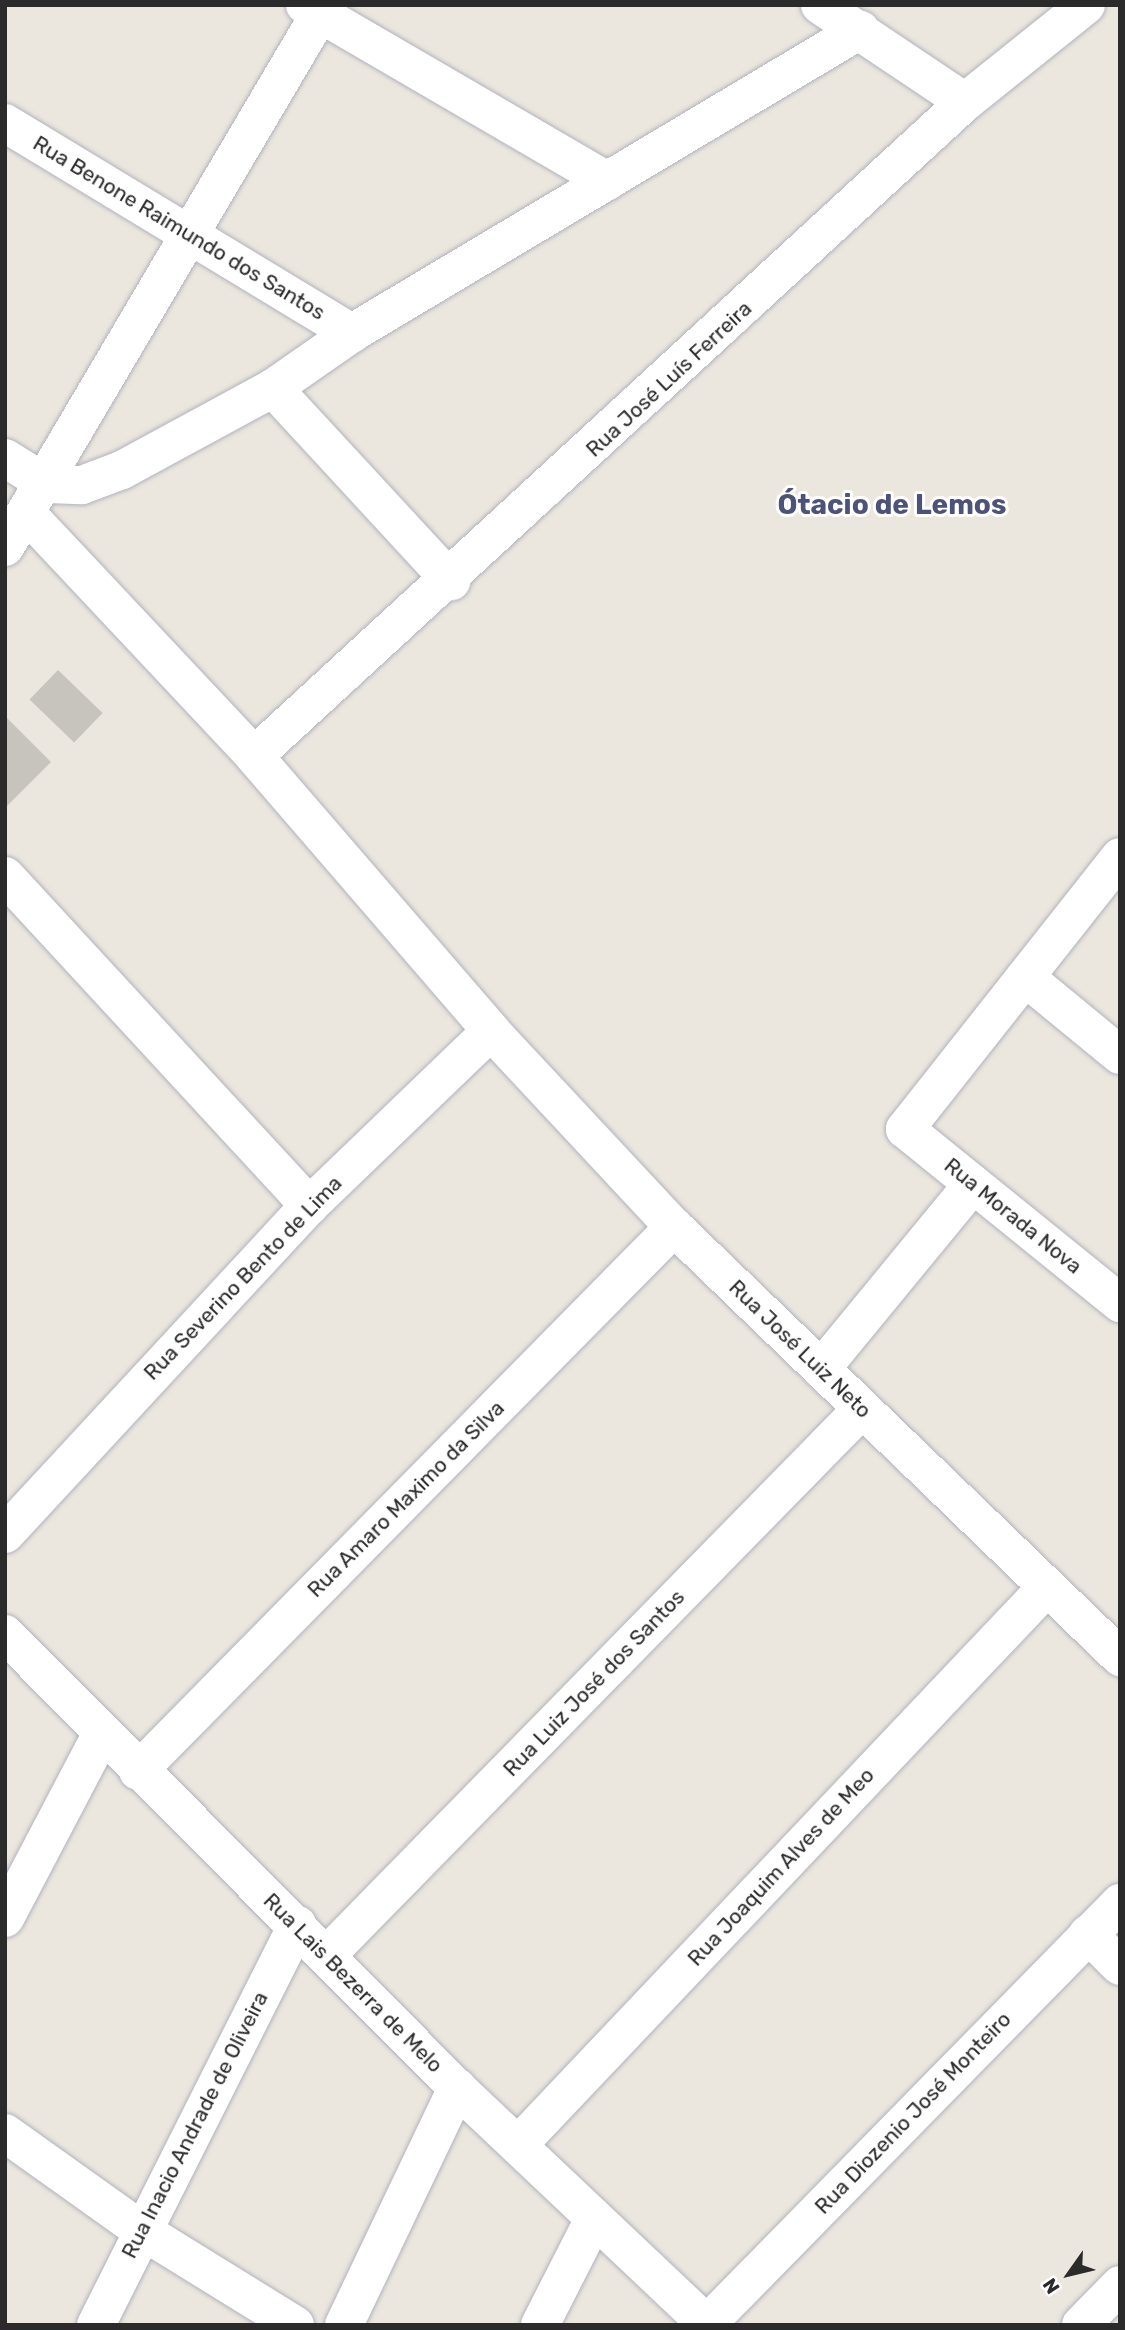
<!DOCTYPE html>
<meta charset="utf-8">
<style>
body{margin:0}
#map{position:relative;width:1125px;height:2330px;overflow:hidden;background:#ece7de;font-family:Rubik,sans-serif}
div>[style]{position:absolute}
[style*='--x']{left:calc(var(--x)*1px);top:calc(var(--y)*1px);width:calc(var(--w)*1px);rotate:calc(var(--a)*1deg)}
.building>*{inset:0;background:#c7c4bd;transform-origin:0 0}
.roads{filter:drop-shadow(0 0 2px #b1b3be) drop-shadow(0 0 2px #b1b3be)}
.minor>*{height:38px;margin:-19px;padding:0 19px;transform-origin:19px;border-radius:19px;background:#fff}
span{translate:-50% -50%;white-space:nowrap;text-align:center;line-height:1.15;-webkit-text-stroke:6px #fff;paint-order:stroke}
.street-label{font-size:21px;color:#2b2b2b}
.district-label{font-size:28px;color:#4d5279;font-weight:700}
.frame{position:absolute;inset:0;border:7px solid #2b2b2b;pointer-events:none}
.north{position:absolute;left:1034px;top:2239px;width:70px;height:70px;-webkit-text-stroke:5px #fff;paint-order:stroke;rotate:236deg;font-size:19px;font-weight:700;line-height:28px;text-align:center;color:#2b2b2b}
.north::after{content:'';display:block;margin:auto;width:24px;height:32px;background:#2b2b2b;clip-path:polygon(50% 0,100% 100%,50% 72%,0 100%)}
</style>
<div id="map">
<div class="building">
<i style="left:58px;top:670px;width:62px;height:41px;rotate:44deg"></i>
<i style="clip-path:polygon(5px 716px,51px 762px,5px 808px)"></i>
</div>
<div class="roads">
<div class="minor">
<i style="--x:305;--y:5;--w:350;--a:30.2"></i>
<i style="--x:820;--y:5;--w:174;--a:33.8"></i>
<i style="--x:5;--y:123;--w:406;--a:31.2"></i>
<i style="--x:273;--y:388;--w:263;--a:47.3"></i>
<i style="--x:5;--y:458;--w:49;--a:31.8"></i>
<i style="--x:47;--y:484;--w:35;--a:2"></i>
<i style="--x:82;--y:485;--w:43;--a:-20.6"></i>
<i style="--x:122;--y:470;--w:172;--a:-28.5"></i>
<i style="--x:273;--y:388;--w:96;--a:-34.8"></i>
<i style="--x:352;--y:333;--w:592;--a:-30.81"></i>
<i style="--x:29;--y:516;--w:329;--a:46.8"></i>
<i style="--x:254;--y:756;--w:363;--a:49.2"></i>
<i style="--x:491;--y:1031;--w:268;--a:47"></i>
<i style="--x:674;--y:1227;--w:620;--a:43.95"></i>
<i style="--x:5;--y:547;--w:629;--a:-59.44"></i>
<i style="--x:254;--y:756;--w:966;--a:-42.61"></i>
<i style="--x:965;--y:102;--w:155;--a:-38.7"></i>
<i style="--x:1120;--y:857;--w:347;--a:128.3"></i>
<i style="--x:905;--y:1129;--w:277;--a:39"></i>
<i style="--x:5;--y:876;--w:449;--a:47.3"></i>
<i style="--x:1025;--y:977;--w:123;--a:39.4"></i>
<i style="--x:821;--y:1369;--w:239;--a:-50.6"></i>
<i style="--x:5;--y:1534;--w:447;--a:-47.2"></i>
<i style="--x:309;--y:1206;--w:252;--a:-43.9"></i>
<i style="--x:5;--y:1634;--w:641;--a:45.13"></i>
<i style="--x:457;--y:2088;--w:345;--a:43.4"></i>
<i style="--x:138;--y:1771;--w:764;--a:-45.42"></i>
<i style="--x:5;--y:1918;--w:209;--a:-62.3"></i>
<i style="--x:1088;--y:1934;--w:45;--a:45"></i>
<i style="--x:326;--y:1956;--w:766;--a:-45.58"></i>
<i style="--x:5;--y:2133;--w:167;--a:35.5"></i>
<i style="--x:141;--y:2230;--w:181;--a:31.7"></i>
<i style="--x:518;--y:2145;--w:766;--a:-46.53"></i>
<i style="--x:707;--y:2324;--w:590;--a:-45.55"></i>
<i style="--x:96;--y:2325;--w:448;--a:-63.3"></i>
<i style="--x:344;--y:2325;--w:263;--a:-64.5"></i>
<i style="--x:540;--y:2325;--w:119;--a:-63"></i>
<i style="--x:1081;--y:2325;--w:56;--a:-45.7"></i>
</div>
</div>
<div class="street-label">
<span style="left:179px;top:228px;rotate:31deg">Rua Benone Raimundo dos Santos</span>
<span style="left:669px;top:379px;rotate:-43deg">Rua José Luís Ferreira</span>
<span style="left:1013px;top:1216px;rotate:39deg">Rua Morada Nova</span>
<span style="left:243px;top:1278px;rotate:-46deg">Rua Severino Bento de Lima</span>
<span style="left:800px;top:1349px;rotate:44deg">Rua José Luiz Neto</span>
<span style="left:406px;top:1499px;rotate:-45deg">Rua Amaro Maximo da Silva</span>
<span style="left:594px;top:1683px;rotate:-46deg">Rua Luiz José dos Santos</span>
<span style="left:781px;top:1867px;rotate:-47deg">Rua Joaquim Alves de Meo</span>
<span style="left:353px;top:1983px;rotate:45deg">Rua Lais Bezerra de Melo</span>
<span style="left:913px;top:2113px;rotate:-46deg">Rua Diozenio José Monteiro</span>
<span style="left:195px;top:2125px;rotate:-63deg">Rua Inacio Andrade de Oliveira</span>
</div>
<div class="district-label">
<span style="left:892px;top:505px">Ótacio de Lemos</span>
</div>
<div class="frame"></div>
<div class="north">N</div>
</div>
